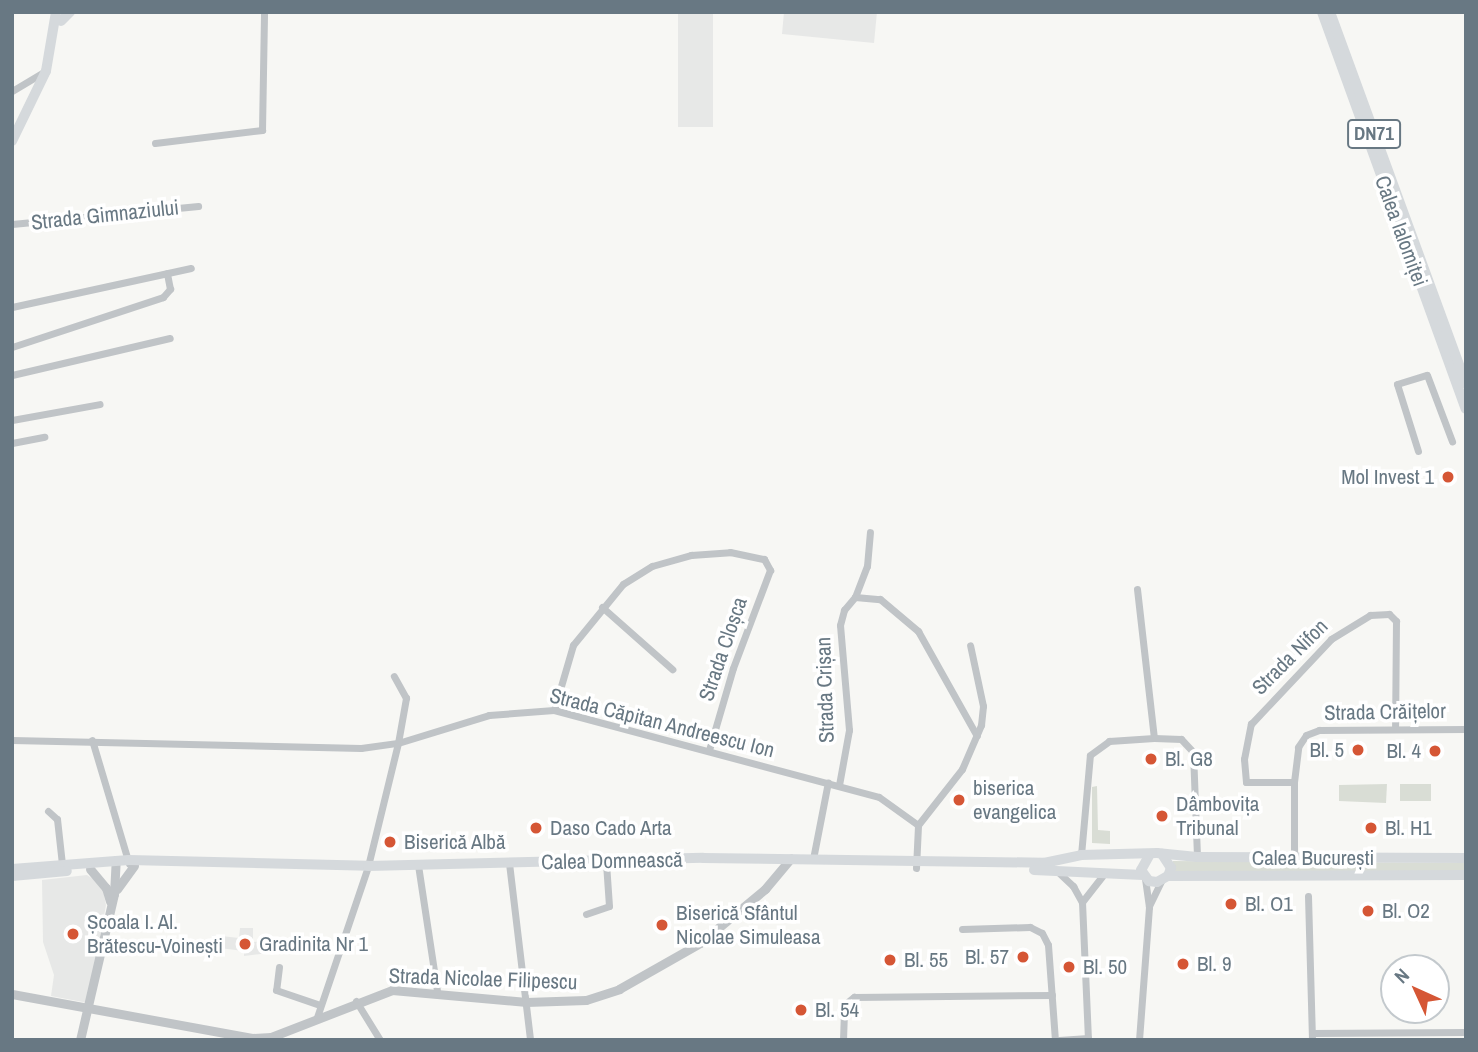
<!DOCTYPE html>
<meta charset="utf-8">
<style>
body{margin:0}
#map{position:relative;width:1478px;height:1052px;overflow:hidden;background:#f7f7f4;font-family:"Archivo Narrow",sans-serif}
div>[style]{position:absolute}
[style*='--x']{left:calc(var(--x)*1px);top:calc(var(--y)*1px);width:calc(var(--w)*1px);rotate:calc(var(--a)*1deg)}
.built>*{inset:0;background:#e7e8e7;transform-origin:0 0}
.green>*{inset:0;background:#d9ddd5;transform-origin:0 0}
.minor>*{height:7px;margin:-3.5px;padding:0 3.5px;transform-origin:3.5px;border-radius:3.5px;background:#c0c4c7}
.tertiary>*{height:9px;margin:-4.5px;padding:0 4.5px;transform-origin:4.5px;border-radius:4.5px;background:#c0c4c7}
.primary>*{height:10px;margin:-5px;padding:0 5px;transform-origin:5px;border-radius:5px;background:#d5d9dc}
.dots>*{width:19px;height:19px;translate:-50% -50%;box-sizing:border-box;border:4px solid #fff;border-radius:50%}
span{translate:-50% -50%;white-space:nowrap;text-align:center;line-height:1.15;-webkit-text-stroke:7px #fff;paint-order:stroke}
.shield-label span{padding:2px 5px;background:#fff;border:2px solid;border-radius:5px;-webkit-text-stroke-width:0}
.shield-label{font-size:19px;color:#687883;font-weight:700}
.street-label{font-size:21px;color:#687883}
.poi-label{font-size:21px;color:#687883}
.right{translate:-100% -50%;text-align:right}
.left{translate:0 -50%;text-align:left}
.frame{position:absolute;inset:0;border:14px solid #687883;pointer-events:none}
.north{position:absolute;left:1380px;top:954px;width:70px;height:70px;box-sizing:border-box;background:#fff;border:2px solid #c3c9cd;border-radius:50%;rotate:315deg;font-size:19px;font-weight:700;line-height:28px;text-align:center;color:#687883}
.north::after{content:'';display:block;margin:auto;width:24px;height:32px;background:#d55635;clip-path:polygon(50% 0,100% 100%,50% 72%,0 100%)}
</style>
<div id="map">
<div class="built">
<i style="left:678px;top:12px;width:35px;height:115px"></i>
<i style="clip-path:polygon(784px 12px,877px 12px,874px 43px,782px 34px)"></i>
<i style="clip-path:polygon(87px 875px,102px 885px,106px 905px,88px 1003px,51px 996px,54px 975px,43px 942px,42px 880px)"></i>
<i style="clip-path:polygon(240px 928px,253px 928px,253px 942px,278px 939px,277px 952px,244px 956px,244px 951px,211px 947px,212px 935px,239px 938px)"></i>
</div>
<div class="green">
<i style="clip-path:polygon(1387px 784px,1386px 803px,1339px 801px,1339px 785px)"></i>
<i style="left:1400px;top:784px;width:31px;height:17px"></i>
<i style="clip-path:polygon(1097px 786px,1098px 830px,1110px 831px,1110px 844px,1092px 843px,1092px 787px)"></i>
<i style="clip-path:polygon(1173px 861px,1466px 863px,1466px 871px,1173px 871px)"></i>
</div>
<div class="minor">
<i style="--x:12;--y:91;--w:39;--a:-31"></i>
<i style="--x:155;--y:143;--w:108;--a:-6.9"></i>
<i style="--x:262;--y:130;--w:118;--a:-89"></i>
<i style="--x:12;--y:224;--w:187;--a:-5.5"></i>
<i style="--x:12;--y:307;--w:183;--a:-12.3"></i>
<i style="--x:12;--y:347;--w:159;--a:-18.3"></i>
<i style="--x:163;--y:297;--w:11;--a:-49"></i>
<i style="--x:170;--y:289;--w:16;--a:-101"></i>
<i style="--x:12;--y:375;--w:162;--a:-13.2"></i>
<i style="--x:12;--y:420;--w:89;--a:-10.3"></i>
<i style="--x:12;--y:443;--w:33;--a:-11"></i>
<i style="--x:1418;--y:451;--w:70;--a:-107.4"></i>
<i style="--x:1397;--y:384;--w:31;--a:-17"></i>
<i style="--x:1427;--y:375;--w:71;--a:69.3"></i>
<i style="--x:1137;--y:589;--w:150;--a:83.5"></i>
<i style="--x:855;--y:597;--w:25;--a:5"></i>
<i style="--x:880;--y:599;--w:50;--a:40.1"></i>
<i style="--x:918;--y:631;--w:120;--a:60.7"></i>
<i style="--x:855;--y:597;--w:33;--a:-69"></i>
<i style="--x:867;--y:566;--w:34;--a:-85"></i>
<i style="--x:602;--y:607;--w:94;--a:41.5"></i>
<i style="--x:554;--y:710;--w:68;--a:-73.7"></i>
<i style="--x:573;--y:645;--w:79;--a:-50.7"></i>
<i style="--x:623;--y:584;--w:34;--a:-32"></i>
<i style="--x:652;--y:566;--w:41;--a:-15.8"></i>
<i style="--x:691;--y:555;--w:39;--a:-4"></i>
<i style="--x:730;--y:552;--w:35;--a:12"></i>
<i style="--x:764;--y:559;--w:13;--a:61"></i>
<i style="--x:770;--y:570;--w:105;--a:110.7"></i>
<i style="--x:733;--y:668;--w:85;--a:106.3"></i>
<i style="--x:12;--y:740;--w:349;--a:1.3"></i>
<i style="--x:361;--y:748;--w:37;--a:-8"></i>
<i style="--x:398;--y:743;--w:95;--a:-17.1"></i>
<i style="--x:489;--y:715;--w:65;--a:-4.4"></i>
<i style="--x:554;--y:710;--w:336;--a:15"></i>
<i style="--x:879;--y:797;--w:48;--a:35.7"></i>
<i style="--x:92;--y:740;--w:129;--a:73.4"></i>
<i style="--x:1294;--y:782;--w:48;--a:180"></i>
<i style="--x:1246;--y:782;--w:23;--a:-95"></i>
<i style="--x:1244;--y:759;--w:36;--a:-79"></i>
<i style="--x:1251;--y:724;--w:117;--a:-46.7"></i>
<i style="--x:1331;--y:639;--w:46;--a:-31.6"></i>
<i style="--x:1370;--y:615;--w:19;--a:-3"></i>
<i style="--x:1389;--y:614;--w:10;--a:45"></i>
<i style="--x:1396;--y:621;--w:108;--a:90.5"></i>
<i style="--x:839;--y:785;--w:56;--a:-79.7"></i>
<i style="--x:849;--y:730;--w:105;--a:-94.9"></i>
<i style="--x:840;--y:625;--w:16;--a:-75"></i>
<i style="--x:844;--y:610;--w:17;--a:-50"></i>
<i style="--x:48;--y:811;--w:12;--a:42"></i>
<i style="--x:57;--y:819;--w:45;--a:83.7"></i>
<i style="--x:1081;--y:855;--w:100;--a:-84.9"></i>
<i style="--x:1090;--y:755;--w:24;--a:-36"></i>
<i style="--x:1109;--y:741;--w:45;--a:-3.8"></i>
<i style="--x:1154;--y:738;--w:27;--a:2"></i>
<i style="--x:1181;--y:739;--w:18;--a:47"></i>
<i style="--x:1193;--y:752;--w:105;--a:87.8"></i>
<i style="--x:1294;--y:858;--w:76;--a:-90"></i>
<i style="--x:1294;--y:782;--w:35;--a:-83"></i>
<i style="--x:1298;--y:747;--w:14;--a:-56"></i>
<i style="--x:1306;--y:735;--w:14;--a:-21"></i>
<i style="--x:1319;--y:730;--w:147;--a:-0.4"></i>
<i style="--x:813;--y:859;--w:78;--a:-79"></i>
<i style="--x:509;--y:863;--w:178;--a:83.2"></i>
<i style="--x:418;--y:865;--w:127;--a:81.4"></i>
<i style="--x:916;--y:868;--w:43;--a:-87.3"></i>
<i style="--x:918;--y:825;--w:71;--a:-51.8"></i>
<i style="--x:962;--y:769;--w:48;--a:-66.6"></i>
<i style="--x:981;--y:725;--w:19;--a:-84"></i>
<i style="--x:983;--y:706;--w:62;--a:-102"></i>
<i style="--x:1058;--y:872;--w:21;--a:43"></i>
<i style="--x:1073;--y:886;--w:18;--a:61"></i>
<i style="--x:1082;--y:902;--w:138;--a:87.5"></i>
<i style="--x:1308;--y:896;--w:144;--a:88.4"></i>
<i style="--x:1082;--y:902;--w:33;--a:-52"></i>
<i style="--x:1149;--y:906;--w:28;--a:-64"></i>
<i style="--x:586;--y:914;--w:24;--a:-19"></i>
<i style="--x:609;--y:906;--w:39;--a:-94"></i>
<i style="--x:962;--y:929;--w:68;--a:-1.7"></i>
<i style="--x:1030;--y:927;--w:13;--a:27"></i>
<i style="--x:1042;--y:933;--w:13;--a:63"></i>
<i style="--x:1048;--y:945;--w:95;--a:85.8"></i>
<i style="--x:279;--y:967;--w:23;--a:97"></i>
<i style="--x:276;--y:990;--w:46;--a:18.8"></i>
<i style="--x:356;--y:1001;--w:46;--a:58.4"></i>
<i style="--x:317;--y:1017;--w:159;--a:-71.3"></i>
<i style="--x:368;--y:866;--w:127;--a:-76.3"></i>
<i style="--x:398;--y:743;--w:46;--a:-79.9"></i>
<i style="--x:406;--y:698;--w:25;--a:-119"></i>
<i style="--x:1312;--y:1033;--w:154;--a:-0.4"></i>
<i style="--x:843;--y:1040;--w:35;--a:-88"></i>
<i style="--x:844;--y:1005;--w:13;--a:-39"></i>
<i style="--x:854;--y:997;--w:198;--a:-0.6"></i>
<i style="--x:1059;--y:1040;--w:29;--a:-4"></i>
<i style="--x:1139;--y:1040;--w:133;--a:-85.7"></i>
<i style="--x:1149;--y:907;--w:28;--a:-98"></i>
</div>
<div class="tertiary">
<i style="--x:90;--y:869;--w:25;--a:50"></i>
<i style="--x:106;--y:888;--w:14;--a:73"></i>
<i style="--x:117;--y:889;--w:29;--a:-54"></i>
<i style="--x:12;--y:994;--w:244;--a:10.4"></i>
<i style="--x:252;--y:1038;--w:19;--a:-3"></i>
<i style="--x:271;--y:1037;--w:130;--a:-21.2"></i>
<i style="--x:392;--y:990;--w:135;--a:5.1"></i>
<i style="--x:526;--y:1002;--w:60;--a:-1.9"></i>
<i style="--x:586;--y:1000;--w:35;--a:-18"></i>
<i style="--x:619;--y:989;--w:93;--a:-29.6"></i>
<i style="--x:700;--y:943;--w:85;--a:-39.7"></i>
<i style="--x:765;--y:889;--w:40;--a:-50"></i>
<i style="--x:80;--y:1040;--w:150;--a:-76.9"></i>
<i style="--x:114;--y:894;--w:34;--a:-87"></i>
</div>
<div class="primary">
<i style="--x:1322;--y:12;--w:422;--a:70.1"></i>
<i style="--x:1330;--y:12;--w:396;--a:69.9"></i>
<i style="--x:61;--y:21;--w:13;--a:-45"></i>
<i style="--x:12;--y:141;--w:78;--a:-64.1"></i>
<i style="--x:46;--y:71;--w:60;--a:-80.4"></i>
<i style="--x:1150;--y:854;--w:18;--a:119"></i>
<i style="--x:1141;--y:870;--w:14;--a:54"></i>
<i style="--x:1149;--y:881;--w:8;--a:7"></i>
<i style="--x:1157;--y:882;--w:13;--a:-29"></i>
<i style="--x:1168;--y:876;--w:9;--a:-69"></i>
<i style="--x:1171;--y:868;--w:17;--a:-123"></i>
<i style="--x:12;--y:869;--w:117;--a:-4.4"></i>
<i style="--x:129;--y:860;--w:239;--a:1.4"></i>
<i style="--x:368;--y:866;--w:335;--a:-1.4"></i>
<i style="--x:703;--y:858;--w:341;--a:0.8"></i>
<i style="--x:1044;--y:863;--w:38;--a:-12"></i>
<i style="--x:1081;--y:855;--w:76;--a:-1.5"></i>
<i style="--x:1157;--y:853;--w:40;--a:5.7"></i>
<i style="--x:1197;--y:857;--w:269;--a:0.2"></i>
<i style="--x:1034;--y:870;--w:109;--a:2.6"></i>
<i style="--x:12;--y:876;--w:55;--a:-5.2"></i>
<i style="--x:1168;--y:876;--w:298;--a:-0.2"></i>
</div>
<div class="dots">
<i style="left:1448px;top:477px;background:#d55635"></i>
<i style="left:1358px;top:750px;background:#d55635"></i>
<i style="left:1435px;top:751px;background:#d55635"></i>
<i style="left:1151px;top:759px;background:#d55635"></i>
<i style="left:959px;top:800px;background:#d55635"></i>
<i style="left:1162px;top:816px;background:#d55635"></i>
<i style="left:536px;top:828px;background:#d55635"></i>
<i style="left:1371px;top:828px;background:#d55635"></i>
<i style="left:390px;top:842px;background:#d55635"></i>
<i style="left:1231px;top:904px;background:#d55635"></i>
<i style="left:1368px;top:911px;background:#d55635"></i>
<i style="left:662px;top:925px;background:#d55635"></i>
<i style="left:73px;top:934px;background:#d55635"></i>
<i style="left:245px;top:944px;background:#d55635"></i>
<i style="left:1023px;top:957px;background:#d55635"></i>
<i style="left:890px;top:960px;background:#d55635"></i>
<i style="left:1183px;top:964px;background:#d55635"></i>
<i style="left:1069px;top:967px;background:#d55635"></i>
<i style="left:801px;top:1010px;background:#d55635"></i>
</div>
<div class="shield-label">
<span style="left:1374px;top:134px">DN71</span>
</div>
<div class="street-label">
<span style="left:105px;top:215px;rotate:-6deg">Strada Gimnaziului</span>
<span style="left:1401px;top:231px;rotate:70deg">Calea Ialomiței</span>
<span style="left:723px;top:649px;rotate:-71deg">Strada Cloșca</span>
<span style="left:1290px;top:657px;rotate:-45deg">Strada Nifon</span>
<span style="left:825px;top:690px;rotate:-92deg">Strada Crișan</span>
<span style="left:1385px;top:712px;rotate:-1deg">Strada Crăițelor</span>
<span style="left:662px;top:723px;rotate:14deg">Strada Căpitan Andreescu Ion</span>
<span style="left:1313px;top:858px">Calea București</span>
<span style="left:612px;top:861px;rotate:-1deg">Calea Domnească</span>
<span style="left:483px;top:979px;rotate:2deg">Strada Nicolae Filipescu</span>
</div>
<div class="poi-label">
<span class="right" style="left:1434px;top:477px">Mol Invest 1</span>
<span class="right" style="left:1344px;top:750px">Bl. 5</span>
<span class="right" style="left:1421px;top:751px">Bl. 4</span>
<span class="left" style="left:1165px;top:759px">Bl. G8</span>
<span class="left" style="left:973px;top:800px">biserica<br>evangelica</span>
<span class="left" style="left:1176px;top:816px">Dâmbovița<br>Tribunal</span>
<span class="left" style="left:550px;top:828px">Daso Cado Arta</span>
<span class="left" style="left:1385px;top:828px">Bl. H1</span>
<span class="left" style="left:404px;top:842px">Biserică Albă</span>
<span class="left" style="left:1245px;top:904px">Bl. O1</span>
<span class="left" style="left:1382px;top:911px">Bl. O2</span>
<span class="left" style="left:676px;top:925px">Biserică Sfântul<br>Nicolae Simuleasa</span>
<span class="left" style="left:87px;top:934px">Școala I. Al.<br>Brătescu-Voinești</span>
<span class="left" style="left:259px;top:944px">Gradinita Nr 1</span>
<span class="right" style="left:1009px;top:957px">Bl. 57</span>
<span class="left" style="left:904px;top:960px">Bl. 55</span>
<span class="left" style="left:1197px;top:964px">Bl. 9</span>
<span class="left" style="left:1083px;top:967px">Bl. 50</span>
<span class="left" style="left:815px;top:1010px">Bl. 54</span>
</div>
<div class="frame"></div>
<div class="north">N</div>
</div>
